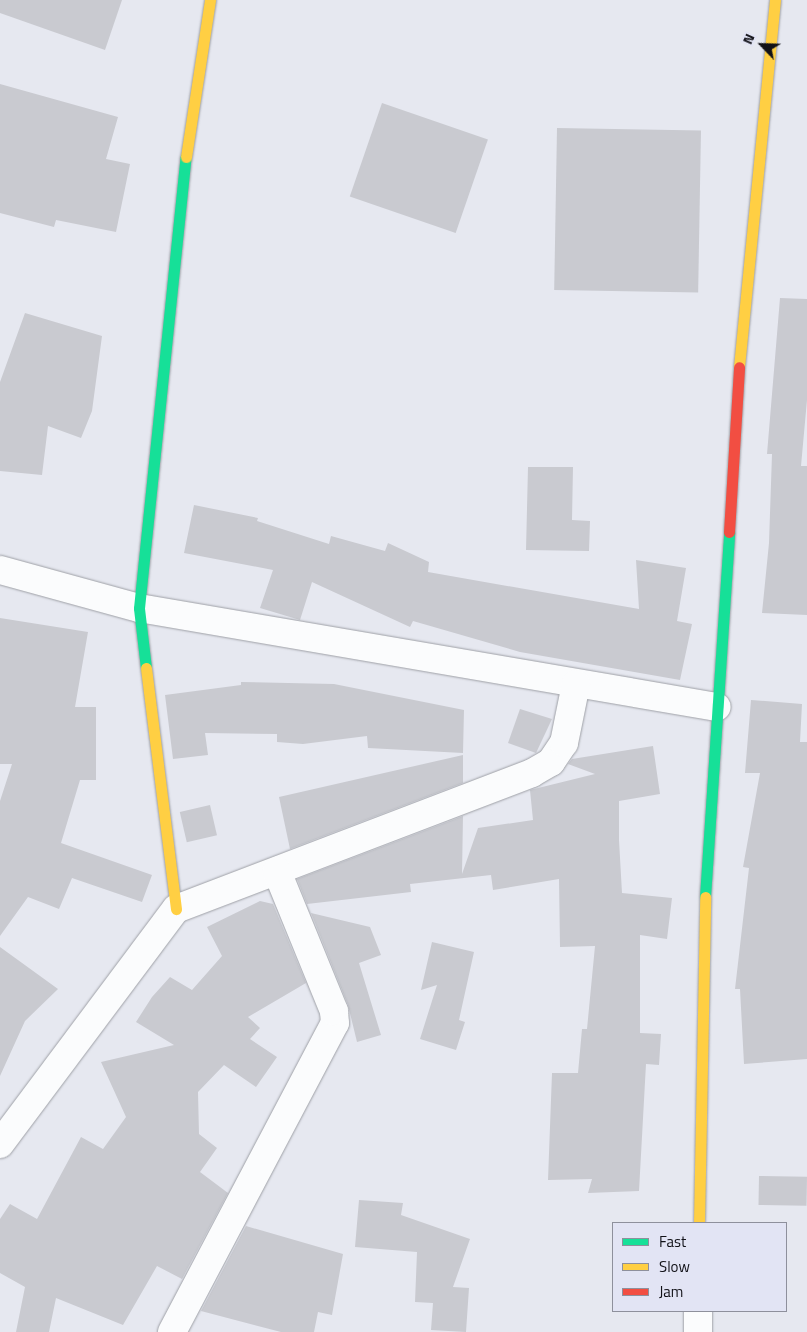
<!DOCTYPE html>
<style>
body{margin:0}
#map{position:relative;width:807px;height:1332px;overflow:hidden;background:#e6e8f0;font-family:"Titillium Web",sans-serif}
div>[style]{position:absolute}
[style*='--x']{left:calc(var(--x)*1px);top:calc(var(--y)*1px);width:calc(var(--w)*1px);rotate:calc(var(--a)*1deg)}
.building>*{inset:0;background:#c9cad0;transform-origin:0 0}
.roads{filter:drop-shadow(0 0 1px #9ea0a6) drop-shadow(0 0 1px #9ea0a6)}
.street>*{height:28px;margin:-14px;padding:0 14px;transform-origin:14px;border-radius:14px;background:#fbfcfd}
.fast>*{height:11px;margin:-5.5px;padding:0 5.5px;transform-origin:5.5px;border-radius:5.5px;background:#16e098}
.slow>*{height:11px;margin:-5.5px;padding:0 5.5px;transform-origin:5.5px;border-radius:5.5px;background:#ffcf43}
.jam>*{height:11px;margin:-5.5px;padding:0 5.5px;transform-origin:5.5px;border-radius:5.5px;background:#f24e42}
span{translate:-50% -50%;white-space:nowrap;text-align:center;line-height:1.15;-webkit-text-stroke:4px #e2e4f4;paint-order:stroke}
.legend{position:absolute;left:612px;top:1222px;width:175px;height:90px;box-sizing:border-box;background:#e2e4f4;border:1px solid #8e909c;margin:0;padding:6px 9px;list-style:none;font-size:15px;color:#111117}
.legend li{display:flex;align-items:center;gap:10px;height:25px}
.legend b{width:25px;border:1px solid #8e909c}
.north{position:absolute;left:737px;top:20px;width:50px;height:50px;-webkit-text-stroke:4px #e2e4f4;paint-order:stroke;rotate:294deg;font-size:14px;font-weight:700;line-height:20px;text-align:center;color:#111117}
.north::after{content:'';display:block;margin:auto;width:18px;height:22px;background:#111117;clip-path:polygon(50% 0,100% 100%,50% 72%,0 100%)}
</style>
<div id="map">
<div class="building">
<i style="clip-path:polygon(0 0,122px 0,105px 50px,0 13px)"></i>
<i style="clip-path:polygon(0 84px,118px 117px,106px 159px,130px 164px,116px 232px,56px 220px,54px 227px,0 213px)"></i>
<i style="left:382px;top:103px;width:112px;height:99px;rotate:19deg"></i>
<i style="left:557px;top:128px;width:144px;height:162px;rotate:1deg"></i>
<i style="clip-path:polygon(780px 298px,807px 299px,807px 400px,801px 466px,807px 466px,807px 615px,762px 613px,769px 543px,772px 454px,767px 454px)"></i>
<i style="clip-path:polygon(25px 313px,102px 336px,92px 411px,81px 438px,48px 426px,42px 475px,0 471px,0 382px)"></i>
<i style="clip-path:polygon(528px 467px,573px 467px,572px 520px,590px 521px,589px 551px,526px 550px)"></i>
<i style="clip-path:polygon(194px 505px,258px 518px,257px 521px,329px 544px,331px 536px,385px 551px,388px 543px,429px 562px,428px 572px,639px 609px,636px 560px,686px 568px,677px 621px,692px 624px,680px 680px,520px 652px,413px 621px,410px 627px,312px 582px,300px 620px,260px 608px,273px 570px,184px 553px)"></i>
<i style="clip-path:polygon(0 618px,88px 632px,75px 707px,96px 707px,96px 780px,80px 780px,61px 843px,152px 875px,142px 902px,72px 878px,59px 909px,28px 897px,0 936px,0 801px,12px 764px,0 764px)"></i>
<i style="clip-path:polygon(241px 682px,334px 684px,464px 710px,463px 753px,368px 748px,367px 736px,303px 744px,277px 742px,277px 734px,205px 733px,208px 755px,173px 759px,165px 695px,241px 685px)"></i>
<i style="clip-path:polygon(751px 700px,802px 704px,800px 742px,807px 742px,807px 1059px,744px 1064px,740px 989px,735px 989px,749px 868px,743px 867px,760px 773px,745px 773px)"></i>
<i style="clip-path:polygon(520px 709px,552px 719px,536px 753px,508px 743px)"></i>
<i style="clip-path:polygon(653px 746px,660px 794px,619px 801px,619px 840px,622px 893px,672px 898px,667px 939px,640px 935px,640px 1033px,661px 1034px,659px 1065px,646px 1064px,639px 1191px,588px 1193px,592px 1179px,548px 1180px,552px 1073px,578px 1073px,582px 1029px,587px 1029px,595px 946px,560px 947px,559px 879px,493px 890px,491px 875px,410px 884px,411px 892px,307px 904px,297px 879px,463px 816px,462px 874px,478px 828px,533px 820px,530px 790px,595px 774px,568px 764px,572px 759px)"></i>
<i style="clip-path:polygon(463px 755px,463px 783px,290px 849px,279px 797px)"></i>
<i style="left:210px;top:805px;width:31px;height:31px;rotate:77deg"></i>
<i style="clip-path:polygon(260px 901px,273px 904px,306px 983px,248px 1017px,260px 1028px,250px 1039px,277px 1057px,256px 1087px,224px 1065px,198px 1092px,199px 1134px,217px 1148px,200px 1172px,228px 1193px,182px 1279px,157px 1266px,123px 1325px,56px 1298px,49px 1332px,16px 1332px,25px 1287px,0 1273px,0 1219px,10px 1204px,37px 1219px,81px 1137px,103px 1149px,126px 1117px,101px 1062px,174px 1045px,136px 1022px,152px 997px,170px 977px,192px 990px,222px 956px,207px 927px)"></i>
<i style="clip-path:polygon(311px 913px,370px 927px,381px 955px,359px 963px,381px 1035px,357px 1042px,348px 1005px)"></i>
<i style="clip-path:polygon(432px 942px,474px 952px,459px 1020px,465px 1022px,456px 1050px,420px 1039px,437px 985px,421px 990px)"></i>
<i style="clip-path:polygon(0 947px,58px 989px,25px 1021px,0 1076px)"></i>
<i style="left:759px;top:1176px;width:48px;height:29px;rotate:1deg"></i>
<i style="clip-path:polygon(359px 1200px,403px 1203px,401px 1215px,470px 1239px,453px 1287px,469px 1288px,466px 1332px,431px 1330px,433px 1303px,415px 1302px,417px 1252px,355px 1247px)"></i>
<i style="clip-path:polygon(246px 1226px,343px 1254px,332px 1315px,318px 1312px,314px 1332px,281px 1332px,201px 1311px)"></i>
</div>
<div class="roads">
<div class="street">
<i style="--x:0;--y:570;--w:144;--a:15.3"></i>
<i style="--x:139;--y:608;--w:586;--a:9.72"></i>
<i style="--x:0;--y:1144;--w:294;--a:-53.2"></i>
<i style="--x:176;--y:909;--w:381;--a:-20.9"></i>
<i style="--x:532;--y:773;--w:22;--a:-30"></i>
<i style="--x:551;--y:762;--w:23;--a:-56"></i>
<i style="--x:564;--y:743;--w:60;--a:-78.5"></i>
<i style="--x:172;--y:1332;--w:349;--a:-62.2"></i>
<i style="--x:335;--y:1023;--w:12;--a:-95"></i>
<i style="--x:334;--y:1011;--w:151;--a:-112.2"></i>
<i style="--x:698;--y:1332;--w:21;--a:-90"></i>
</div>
<div class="fast">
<i style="--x:146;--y:668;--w:60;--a:-96.7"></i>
<i style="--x:139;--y:608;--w:453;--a:-84.1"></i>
<i style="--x:705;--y:897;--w:366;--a:-86.2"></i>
</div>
<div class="slow">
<i style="--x:186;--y:157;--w:159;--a:-81.3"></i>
<i style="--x:739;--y:367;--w:369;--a:-84.4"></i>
<i style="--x:146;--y:668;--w:243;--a:82.9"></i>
<i style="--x:699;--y:1223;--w:326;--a:-88.9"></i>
</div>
<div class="jam">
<i style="--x:729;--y:532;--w:165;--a:-86.5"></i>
</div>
</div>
<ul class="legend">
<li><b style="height:6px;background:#16e098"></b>Fast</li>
<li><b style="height:6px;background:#ffcf43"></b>Slow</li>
<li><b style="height:6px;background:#f24e42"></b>Jam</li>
</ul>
<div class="north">N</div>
</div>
